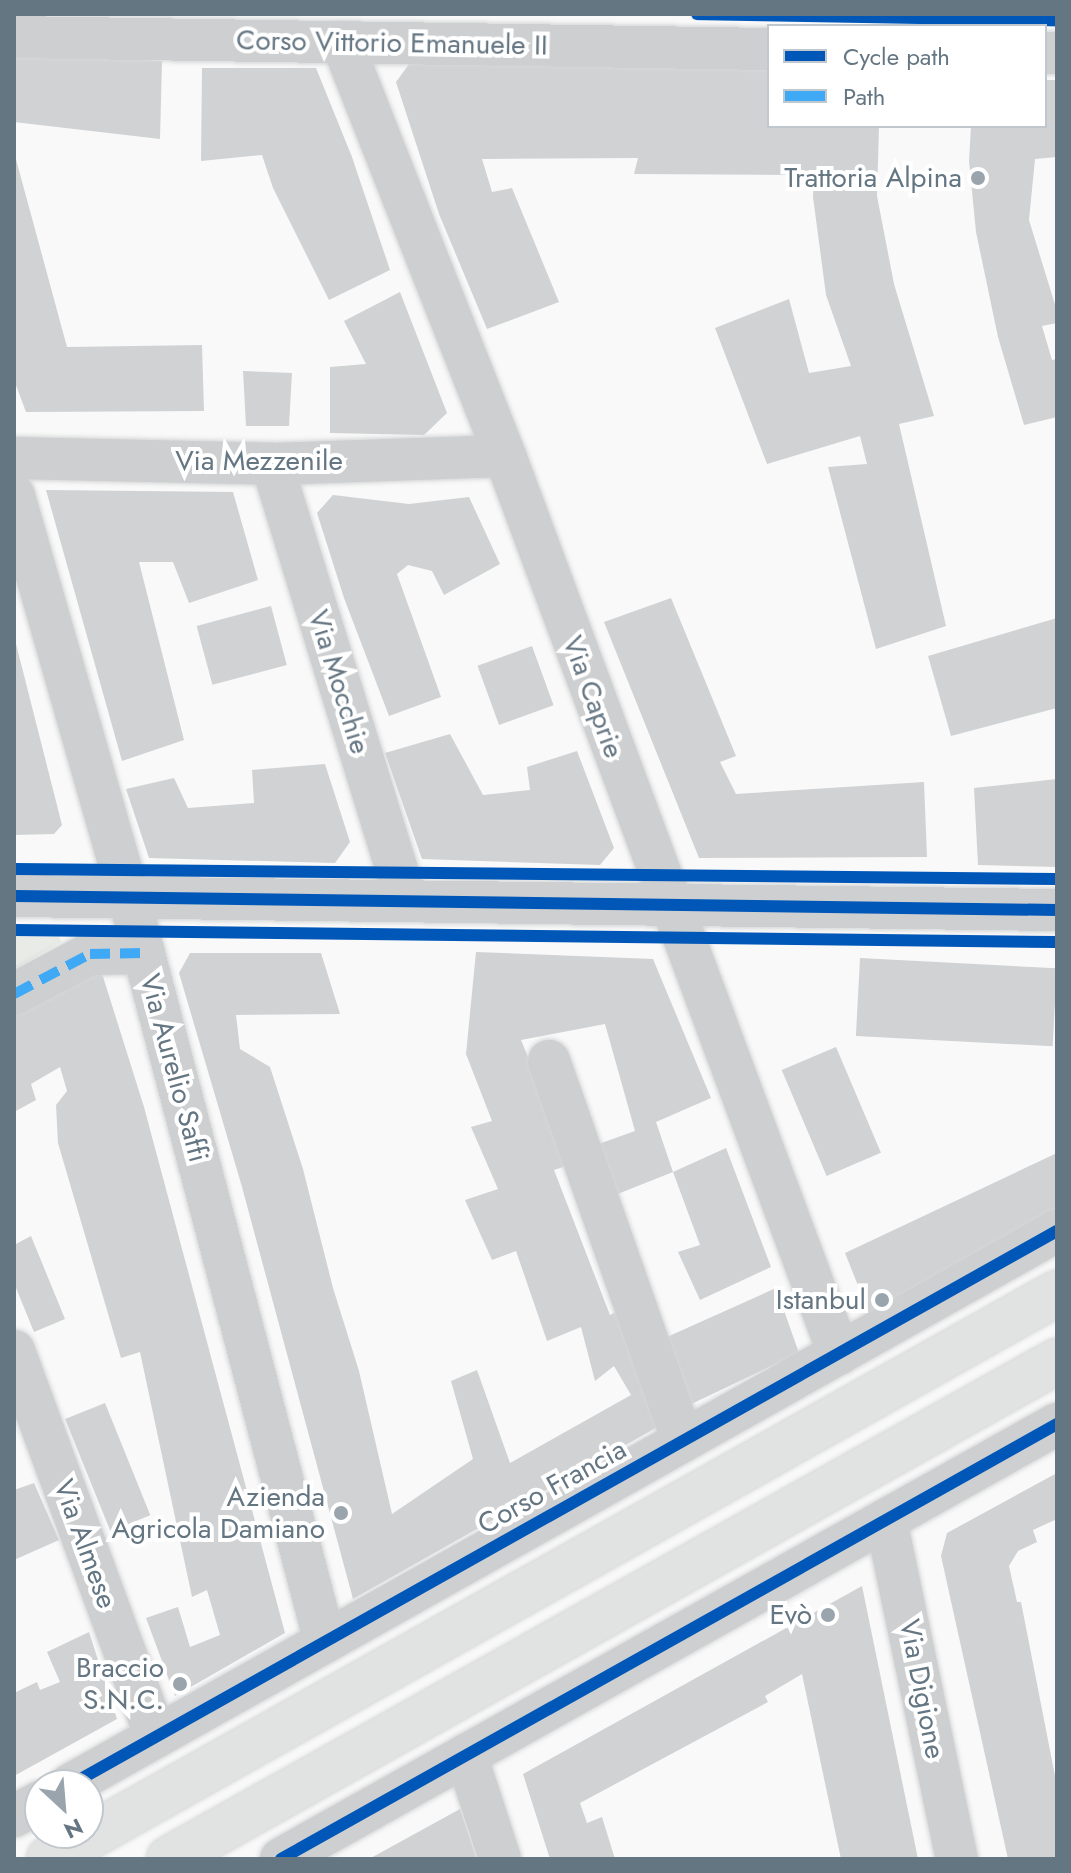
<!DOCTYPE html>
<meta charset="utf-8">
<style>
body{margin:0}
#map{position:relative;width:1071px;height:1873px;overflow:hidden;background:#f9f9f9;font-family:Jost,sans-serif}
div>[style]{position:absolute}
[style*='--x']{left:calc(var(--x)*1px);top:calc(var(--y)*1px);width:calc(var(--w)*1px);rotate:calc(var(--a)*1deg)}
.green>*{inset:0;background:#e8ebe6}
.building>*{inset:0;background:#d0d2d3;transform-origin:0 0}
.roads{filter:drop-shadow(0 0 2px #d5d6d7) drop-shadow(0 0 2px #d5d6d7)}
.minor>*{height:42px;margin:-21px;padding:0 21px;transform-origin:21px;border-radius:21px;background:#cecfd0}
.major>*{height:44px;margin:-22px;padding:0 22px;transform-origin:22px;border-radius:22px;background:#e1e2e2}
.quiet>*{height:10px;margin-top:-5px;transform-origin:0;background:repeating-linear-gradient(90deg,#3fa9f5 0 20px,transparent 0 30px)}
.cycleway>*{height:12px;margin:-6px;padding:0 6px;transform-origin:6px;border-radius:6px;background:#0057b8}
.dots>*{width:22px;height:22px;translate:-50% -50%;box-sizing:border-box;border:4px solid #fff;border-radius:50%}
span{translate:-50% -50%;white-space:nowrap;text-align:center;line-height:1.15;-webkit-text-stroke:8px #fff;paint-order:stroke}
.street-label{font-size:28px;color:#657683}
.poi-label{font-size:28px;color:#657683}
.right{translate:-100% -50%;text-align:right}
.frame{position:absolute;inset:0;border:16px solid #657683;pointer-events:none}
.legend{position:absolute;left:767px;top:24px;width:280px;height:104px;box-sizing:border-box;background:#fff;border:2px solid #c1c8cd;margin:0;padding:10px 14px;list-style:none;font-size:24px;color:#657683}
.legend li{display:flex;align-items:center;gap:16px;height:40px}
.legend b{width:40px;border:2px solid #c1c8cd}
.north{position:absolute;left:24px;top:1769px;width:80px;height:80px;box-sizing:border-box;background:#fff;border:2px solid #c1c8cd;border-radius:50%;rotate:154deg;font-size:22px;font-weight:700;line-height:32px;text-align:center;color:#657683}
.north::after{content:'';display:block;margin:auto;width:28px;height:36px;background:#99a4ac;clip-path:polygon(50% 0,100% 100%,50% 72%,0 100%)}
</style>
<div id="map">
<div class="green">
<i style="clip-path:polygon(14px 934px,59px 935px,61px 942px,14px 969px)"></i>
</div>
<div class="building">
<i style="clip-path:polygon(78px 57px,162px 61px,160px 139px,14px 122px,14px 58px)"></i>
<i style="clip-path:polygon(412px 60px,769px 69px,769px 126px,879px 126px,877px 196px,894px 284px,934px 416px,899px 424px,946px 626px,876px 649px,828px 467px,867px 464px,860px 436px,767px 464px,715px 328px,789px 299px,809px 373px,851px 366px,826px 295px,813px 197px,814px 170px,793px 175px,634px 174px,638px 158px,482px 159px,492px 192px,512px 188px,559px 302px,487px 329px,439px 214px,396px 82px)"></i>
<i style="clip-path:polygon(202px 68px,316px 68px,352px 157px,390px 270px,329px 300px,273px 188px,262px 155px,201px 161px)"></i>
<i style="clip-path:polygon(1045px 80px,1057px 80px,1057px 157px,1035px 159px,1029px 220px,1057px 311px,1057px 323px,1042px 326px,1052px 360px,1057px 359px,1057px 417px,1024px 425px,998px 337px,976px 232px,969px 161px,971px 126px,1045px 126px)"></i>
<i style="clip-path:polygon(14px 152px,67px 347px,202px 345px,204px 411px,26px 412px,14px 380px)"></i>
<i style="clip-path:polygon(400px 292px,447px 413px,424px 435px,330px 433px,330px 367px,366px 364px,344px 321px)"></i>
<i style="clip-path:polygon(243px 371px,292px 373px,289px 426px,246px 426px)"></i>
<i style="clip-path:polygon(46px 490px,233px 492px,258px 580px,189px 603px,173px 562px,139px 562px,184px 740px,122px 761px)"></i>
<i style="clip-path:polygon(333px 495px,409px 504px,469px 497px,500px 564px,444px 595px,432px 571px,408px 565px,397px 574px,441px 697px,389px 716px,344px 598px,317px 513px)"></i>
<i style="clip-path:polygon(671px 598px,736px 756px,720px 762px,736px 794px,924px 782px,927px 857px,699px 858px,604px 622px)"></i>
<i style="left:271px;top:606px;width:61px;height:77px;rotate:75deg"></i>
<i style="clip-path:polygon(1057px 618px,1057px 708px,951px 736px,928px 656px)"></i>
<i style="clip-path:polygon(14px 636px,62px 825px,54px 834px,14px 835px)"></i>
<i style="left:532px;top:646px;width:63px;height:58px;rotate:70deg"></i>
<i style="clip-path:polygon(450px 734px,483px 795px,530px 790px,527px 767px,577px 751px,614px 848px,600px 865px,422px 859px,385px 753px)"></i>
<i style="clip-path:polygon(325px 764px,350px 842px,335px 863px,149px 858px,126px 789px,174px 778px,188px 808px,254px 803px,252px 770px)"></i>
<i style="clip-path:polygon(1057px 779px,1057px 867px,978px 865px,974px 788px)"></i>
<i style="clip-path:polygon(476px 952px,653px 959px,711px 1098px,656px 1122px,673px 1172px,726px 1148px,771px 1267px,700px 1300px,678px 1252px,700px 1245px,673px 1172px,610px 1197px,593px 1146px,635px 1131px,605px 1024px,521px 1040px,572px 1164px,554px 1170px,610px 1315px,625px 1308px,668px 1421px,353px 1599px,242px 1187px,179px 973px,190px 953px,321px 953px,340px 1014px,236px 1015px,240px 1049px,270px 1067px,303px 1169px,333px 1288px,359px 1371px,392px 1514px,473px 1459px,451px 1381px,477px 1370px,510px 1463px,631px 1395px,614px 1366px,595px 1381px,581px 1327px,547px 1341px,516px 1251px,492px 1260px,465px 1200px,498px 1189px,471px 1127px,492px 1121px,466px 1054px)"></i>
<i style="left:860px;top:958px;width:197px;height:78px;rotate:3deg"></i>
<i style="clip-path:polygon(100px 967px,144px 1107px,285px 1633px,175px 1696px,146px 1618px,178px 1607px,190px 1647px,220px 1635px,207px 1590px,192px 1597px,140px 1352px,121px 1358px,58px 1143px,56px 1105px,67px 1091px,60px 1067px,31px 1084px,36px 1100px,14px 1112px,14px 1014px)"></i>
<i style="left:836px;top:1047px;width:115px;height:59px;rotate:67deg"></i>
<i style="clip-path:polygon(1057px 1153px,1057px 1216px,871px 1318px,845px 1253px)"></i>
<i style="clip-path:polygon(31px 1236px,65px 1319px,34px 1332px,14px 1283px,14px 1245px)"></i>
<i style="clip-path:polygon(776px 1288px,799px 1353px,685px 1407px,667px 1337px)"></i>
<i style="left:105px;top:1403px;width:121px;height:43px;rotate:68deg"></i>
<i style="clip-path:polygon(1057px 1473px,1057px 1519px,1033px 1530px,1037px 1542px,1018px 1551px,1009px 1566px,1017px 1602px,1021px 1602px,1057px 1786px,1057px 1859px,1008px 1859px,941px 1556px,947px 1533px)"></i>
<i style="clip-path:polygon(34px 1483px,59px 1540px,14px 1560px,14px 1490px)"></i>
<i style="clip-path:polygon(862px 1586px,918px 1859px,841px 1859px,802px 1674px,765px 1696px,768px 1702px,580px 1803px,587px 1823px,602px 1817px,615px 1859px,550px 1859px,523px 1774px)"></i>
<i style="clip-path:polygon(89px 1632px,117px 1719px,14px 1776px,14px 1693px,37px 1682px,40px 1690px,60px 1682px,47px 1652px)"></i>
<i style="clip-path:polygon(460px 1809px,476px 1857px,369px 1859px)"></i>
</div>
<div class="roads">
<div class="minor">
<i style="--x:14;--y:37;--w:755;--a:0.91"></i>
<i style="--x:342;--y:42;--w:445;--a:68.5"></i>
<i style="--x:505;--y:456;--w:958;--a:69.6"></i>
<i style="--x:1045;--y:53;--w:12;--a:0"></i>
<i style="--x:14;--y:458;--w:258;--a:1.3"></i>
<i style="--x:272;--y:464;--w:233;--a:-2"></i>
<i style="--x:272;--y:464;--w:456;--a:72.9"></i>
<i style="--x:14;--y:496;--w:417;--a:74"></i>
<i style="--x:129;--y:897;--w:770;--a:75.26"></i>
<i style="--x:14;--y:896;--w:1043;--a:0.77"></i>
<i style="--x:14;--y:994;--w:86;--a:-27.8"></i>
<i style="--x:90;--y:954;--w:54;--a:-1.1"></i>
<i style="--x:549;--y:1061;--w:403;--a:70.6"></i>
<i style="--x:14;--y:1351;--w:411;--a:69.8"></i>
<i style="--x:886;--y:1520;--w:346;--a:78.2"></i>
<i style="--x:466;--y:1755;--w:109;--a:71.9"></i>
<i style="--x:70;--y:1785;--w:1132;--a:-29.31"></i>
<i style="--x:14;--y:1816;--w:30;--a:-28"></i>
<i style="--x:281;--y:1859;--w:890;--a:-29.27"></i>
</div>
<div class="major">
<i style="--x:49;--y:1859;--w:1156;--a:-29.31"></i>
<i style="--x:169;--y:1859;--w:1018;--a:-29.28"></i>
</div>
</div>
<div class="quiet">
<i style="--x:14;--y:994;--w:86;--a:-27.8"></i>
<i style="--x:90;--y:954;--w:54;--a:-1.1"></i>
</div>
<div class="cycleway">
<i style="--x:697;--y:14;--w:360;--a:1"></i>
<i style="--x:14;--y:869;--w:1043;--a:0.55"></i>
<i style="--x:14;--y:896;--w:1043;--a:0.77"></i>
<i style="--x:14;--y:930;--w:1043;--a:0.66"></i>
<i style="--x:70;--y:1785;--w:1132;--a:-29.31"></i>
<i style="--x:281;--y:1859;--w:890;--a:-29.27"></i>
</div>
<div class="dots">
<i style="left:978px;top:178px;background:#99a4ac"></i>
<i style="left:882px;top:1300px;background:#99a4ac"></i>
<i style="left:341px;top:1513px;background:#99a4ac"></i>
<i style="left:828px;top:1615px;background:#99a4ac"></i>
<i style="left:180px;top:1684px;background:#99a4ac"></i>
</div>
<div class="street-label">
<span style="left:392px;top:43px;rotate:1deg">Corso Vittorio Emanuele II</span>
<span style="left:259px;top:461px">Via Mezzenile</span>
<span style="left:339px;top:682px;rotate:73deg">Via Mocchie</span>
<span style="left:593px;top:697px;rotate:70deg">Via Caprie</span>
<span style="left:174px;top:1068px;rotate:75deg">Via Aurelio Saffi</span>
<span style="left:552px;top:1487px;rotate:-29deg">Corso Francia</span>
<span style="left:85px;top:1544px;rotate:70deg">Via Almese</span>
<span style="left:922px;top:1689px;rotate:79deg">Via Digione</span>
</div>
<div class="poi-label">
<span class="right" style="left:962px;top:178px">Trattoria Alpina</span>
<span class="right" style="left:866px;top:1300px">Istanbul</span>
<span class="right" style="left:325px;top:1513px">Azienda<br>Agricola Damiano</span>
<span class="right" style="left:812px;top:1615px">Evò</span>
<span class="right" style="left:164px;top:1684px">Braccio<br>S.N.C.</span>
</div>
<div class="frame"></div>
<ul class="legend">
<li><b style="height:10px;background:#0057b8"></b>Cycle path</li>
<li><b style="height:10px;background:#3fa9f5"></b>Path</li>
</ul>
<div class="north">N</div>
</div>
